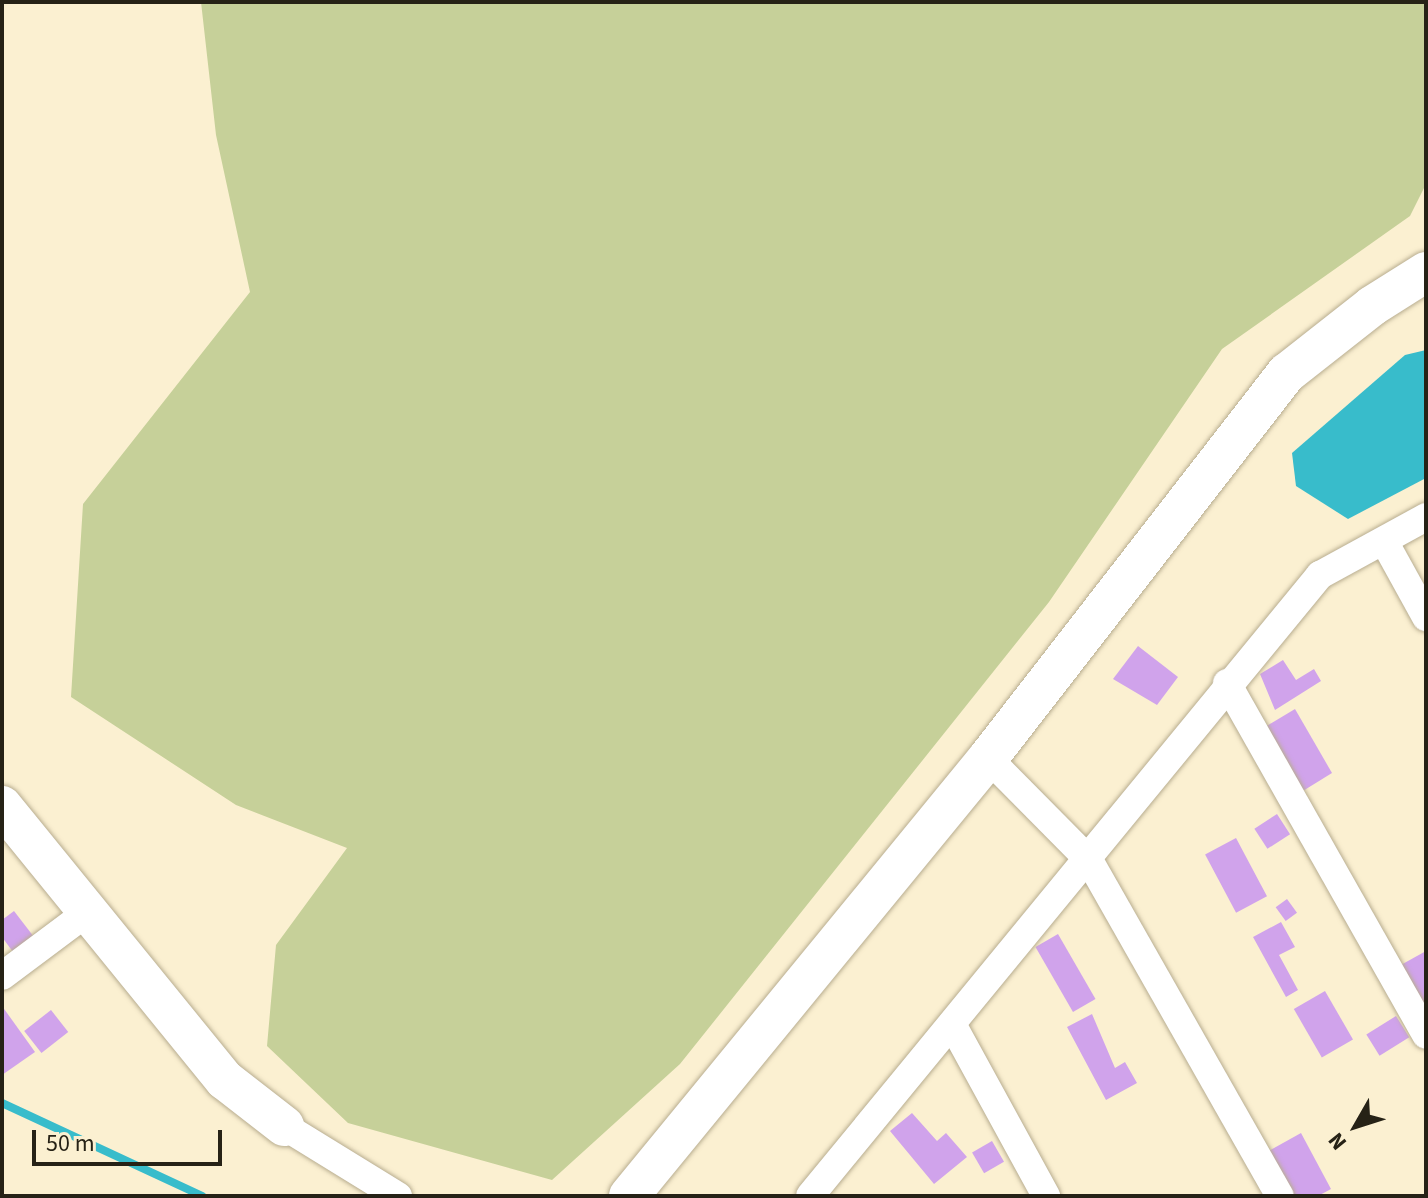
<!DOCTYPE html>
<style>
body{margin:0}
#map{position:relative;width:1428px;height:1198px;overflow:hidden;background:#fbf0d1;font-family:"Source Sans 3",sans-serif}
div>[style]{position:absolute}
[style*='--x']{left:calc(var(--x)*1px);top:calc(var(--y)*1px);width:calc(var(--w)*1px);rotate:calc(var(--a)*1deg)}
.green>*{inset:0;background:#c6d099}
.water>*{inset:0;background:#38bccb}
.stream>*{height:8px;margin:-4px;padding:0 4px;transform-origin:4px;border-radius:4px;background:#38bccb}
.building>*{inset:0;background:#d0a3eb;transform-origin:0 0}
.roads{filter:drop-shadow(0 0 2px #b8ad90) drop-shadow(0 0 2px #b8ad90)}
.street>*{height:28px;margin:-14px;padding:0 14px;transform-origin:14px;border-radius:14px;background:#fff}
.secondary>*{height:40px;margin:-20px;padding:0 20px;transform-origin:20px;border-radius:20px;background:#fff}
span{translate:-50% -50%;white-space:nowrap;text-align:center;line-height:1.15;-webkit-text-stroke:6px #fbf0d1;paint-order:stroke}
.frame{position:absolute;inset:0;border:4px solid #262216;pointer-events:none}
.north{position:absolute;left:1316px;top:1086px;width:80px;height:80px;-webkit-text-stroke:6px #fbf0d1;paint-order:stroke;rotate:231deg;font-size:22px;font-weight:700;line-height:32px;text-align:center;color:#262216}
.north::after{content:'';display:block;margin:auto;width:28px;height:36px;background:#262216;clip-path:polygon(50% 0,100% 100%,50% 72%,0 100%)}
.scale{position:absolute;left:32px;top:1130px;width:190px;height:36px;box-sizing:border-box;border:4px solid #262216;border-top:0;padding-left:10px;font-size:24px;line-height:28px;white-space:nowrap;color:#262216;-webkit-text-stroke:6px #fbf0d1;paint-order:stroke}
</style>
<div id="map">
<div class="green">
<i style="clip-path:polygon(201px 2px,1426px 2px,1426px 184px,1410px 216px,1222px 349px,1049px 602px,680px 1064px,552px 1180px,348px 1123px,267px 1046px,276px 945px,347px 848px,236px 805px,71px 697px,83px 504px,250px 292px,216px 135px)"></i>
</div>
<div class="water">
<i style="clip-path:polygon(1426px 350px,1426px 478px,1348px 519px,1296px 486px,1292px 453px,1405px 355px)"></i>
</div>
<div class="stream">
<i style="--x:2;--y:1103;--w:221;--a:24.9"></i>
</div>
<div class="building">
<i style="clip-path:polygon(1138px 646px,1178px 677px,1157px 705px,1113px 679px)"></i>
<i style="clip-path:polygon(1283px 660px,1296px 680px,1314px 669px,1321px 681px,1275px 710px,1260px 674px)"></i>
<i style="clip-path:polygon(1295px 709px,1332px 773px,1298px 794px,1265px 727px)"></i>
<i style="left:1277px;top:814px;width:24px;height:27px;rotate:57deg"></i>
<i style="left:1236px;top:838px;width:66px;height:35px;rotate:62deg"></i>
<i style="left:1287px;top:899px;width:17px;height:14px;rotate:54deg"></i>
<i style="clip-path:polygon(14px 911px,34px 937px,13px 952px,2px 937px,2px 920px)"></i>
<i style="clip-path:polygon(1281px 922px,1295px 947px,1279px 955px,1298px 990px,1286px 997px,1253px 937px)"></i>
<i style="left:1058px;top:934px;width:75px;height:26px;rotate:60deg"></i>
<i style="clip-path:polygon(1426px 951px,1426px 1013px,1399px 966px)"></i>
<i style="left:1325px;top:991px;width:56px;height:36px;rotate:60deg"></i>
<i style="clip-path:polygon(2px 1006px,35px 1052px,2px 1075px)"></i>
<i style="left:51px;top:1010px;width:28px;height:34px;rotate:52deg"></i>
<i style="clip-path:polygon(1092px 1014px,1115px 1068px,1125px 1062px,1137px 1083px,1106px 1100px,1067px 1027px)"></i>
<i style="left:1396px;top:1016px;width:25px;height:35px;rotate:58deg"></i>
<i style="clip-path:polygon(912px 1113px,937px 1141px,946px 1133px,967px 1157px,934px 1184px,890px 1131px)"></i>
<i style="clip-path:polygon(1301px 1133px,1331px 1189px,1318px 1196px,1291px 1196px,1267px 1152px)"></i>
<i style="left:992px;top:1141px;width:24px;height:23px;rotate:60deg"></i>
</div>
<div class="roads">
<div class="street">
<i style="--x:1384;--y:541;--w:87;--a:61.1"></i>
<i style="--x:1227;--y:683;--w:404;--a:60.5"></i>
<i style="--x:988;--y:758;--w:144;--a:45.3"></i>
<i style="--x:1089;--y:860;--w:386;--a:60.4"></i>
<i style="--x:2;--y:976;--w:109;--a:-36.8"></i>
<i style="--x:952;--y:1024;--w:196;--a:61.3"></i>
<i style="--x:284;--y:1126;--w:134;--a:31.6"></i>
<i style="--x:810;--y:1196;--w:804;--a:-50.61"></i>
<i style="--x:1320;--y:575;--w:121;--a:-28.7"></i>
</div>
<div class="secondary">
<i style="--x:2;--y:806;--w:353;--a:50.9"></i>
<i style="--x:225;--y:1080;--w:75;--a:37.9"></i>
<i style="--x:629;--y:1196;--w:566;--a:-50.66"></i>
<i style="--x:988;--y:758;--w:487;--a:-52.2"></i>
<i style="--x:1287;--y:373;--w:108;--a:-38.2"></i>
<i style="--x:1372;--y:306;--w:64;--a:-32.2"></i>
</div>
</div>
<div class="frame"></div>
<div class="north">N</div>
<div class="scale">50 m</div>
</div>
